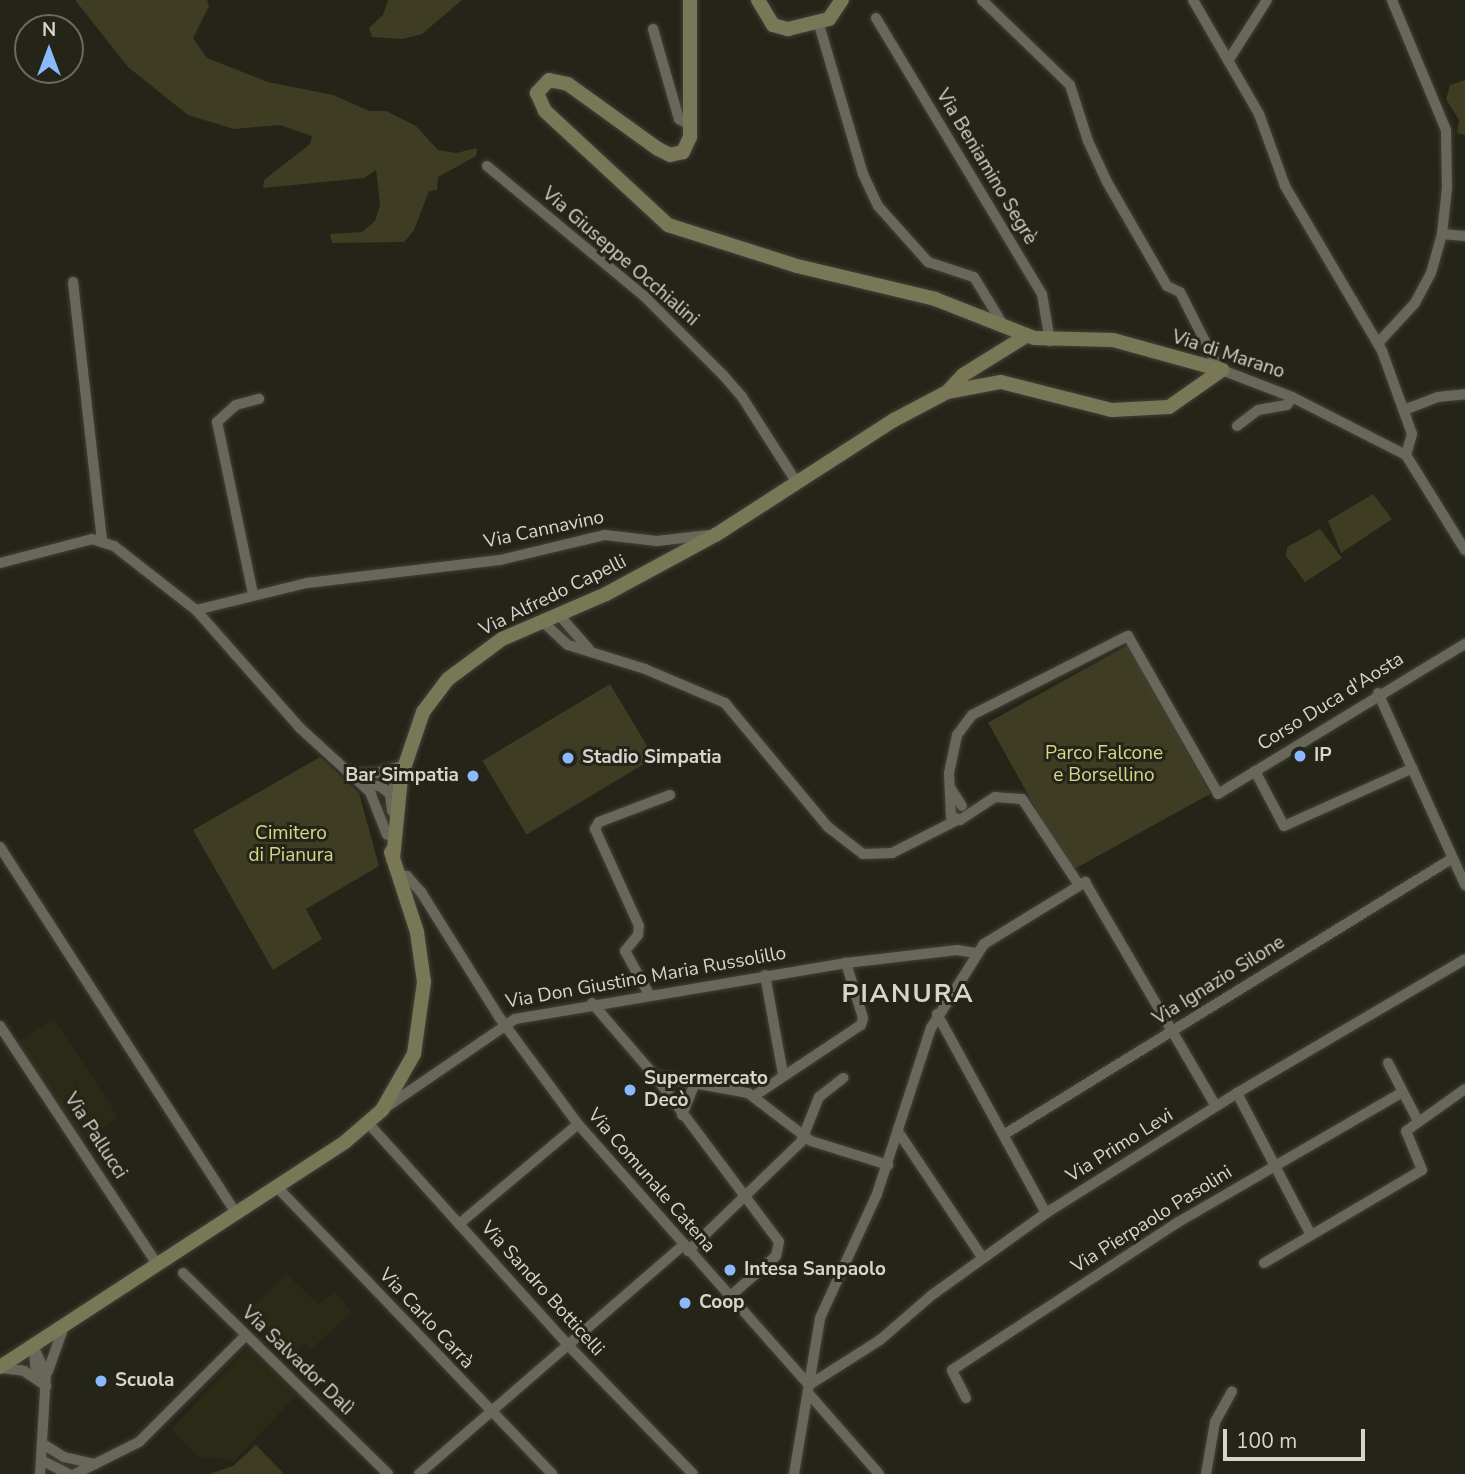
<!DOCTYPE html>
<meta charset="utf-8">
<style>
body{margin:0}
#map{position:relative;width:1465px;height:1474px;overflow:hidden;background:#242418;font-family:"Nunito Sans",sans-serif}
div>[style]{position:absolute}
[style*='--x']{left:calc(var(--x)*1px);top:calc(var(--y)*1px);width:calc(var(--w)*1px);rotate:calc(var(--a)*1deg)}
.built>*{inset:0;background:#2a2a17;transform-origin:0 0}
.green>*{inset:0;background:#3e3d23;transform-origin:0 0}
.roads{filter:drop-shadow(0 0 2px #414139) drop-shadow(0 0 2px #414139)}
.street>*{height:10px;margin:-5px;padding:0 5px;transform-origin:5px;border-radius:5px;background:#68685a}
.secondary>*{height:14px;margin:-7px;padding:0 7px;transform-origin:7px;border-radius:7px;background:#797856}
.dots>*{width:19px;height:19px;translate:-50% -50%;box-sizing:border-box;border:4px solid #242418;border-radius:50%}
span{translate:-50% -50%;white-space:nowrap;text-align:center;line-height:1.15;-webkit-text-stroke:6px #242418;paint-order:stroke}
.street-label{font-size:19px;color:#d5d5ce}
.park-label{font-size:19px;color:#d8d68a}
.poi-label{font-size:19px;color:#d5d5ce;font-weight:700}
.left{translate:0 -50%;text-align:left}
.right{translate:-100% -50%;text-align:right}
.district-label{font-size:26px;color:#d5d5ce;font-weight:700;letter-spacing:2px}
.north{position:absolute;left:14px;top:14px;width:70px;height:70px;box-sizing:border-box;background:#242418;border:2px solid #6b6b61;border-radius:50%;rotate:0deg;font-size:19px;font-weight:700;line-height:28px;text-align:center;color:#d5d5ce}
.north::after{content:'';display:block;margin:auto;width:24px;height:32px;background:#8bbafc;clip-path:polygon(50% 0,100% 100%,50% 72%,0 100%)}
.scale{position:absolute;left:1223px;top:1429px;width:142px;height:32px;box-sizing:border-box;border:4px solid #d5d5ce;border-top:0;padding-left:9px;font-size:21px;line-height:24px;white-space:nowrap;color:#d5d5ce;-webkit-text-stroke:5px #242418;paint-order:stroke}
</style>
<div id="map">
<div class="built">
<i style="left:54px;top:1018px;width:119px;height:44px;rotate:57deg"></i>
<i style="clip-path:polygon(286px 1274px,318px 1304px,335px 1292px,352px 1312px,311px 1349px,304px 1344px,295px 1352px,251px 1309px)"></i>
<i style="clip-path:polygon(247px 1348px,297px 1395px,235px 1460px,199px 1457px,171px 1429px)"></i>
</div>
<div class="green">
<i style="clip-path:polygon(75px 0,207px 0,209px 6px,193px 38px,207px 58px,268px 82px,333px 95px,369px 111px,386px 111px,416px 126px,438px 150px,456px 153px,477px 148px,476px 156px,438px 177px,437px 190px,429px 191px,414px 230px,404px 242px,332px 243px,330px 234px,362px 232px,375px 221px,380px 205px,376px 170px,364px 178px,263px 188px,264px 180px,310px 144px,312px 136px,280px 125px,234px 129px,188px 115px,128px 67px)"></i>
<i style="clip-path:polygon(388px 0,462px 0,422px 34px,402px 39px,372px 37px,369px 28px,383px 15px)"></i>
<i style="clip-path:polygon(1465px 80px,1465px 135px,1457px 133px,1459px 120px,1446px 99px,1450px 85px)"></i>
<i style="clip-path:polygon(1373px 494px,1392px 519px,1341px 553px,1328px 521px)"></i>
<i style="clip-path:polygon(1320px 529px,1342px 558px,1305px 582px,1286px 556px,1287px 547px)"></i>
<i style="left:1128px;top:645px;width:170px;height:160px;rotate:61deg"></i>
<i style="left:610px;top:684px;width:86px;height:149px;rotate:59deg"></i>
<i style="clip-path:polygon(320px 757px,359px 793px,379px 866px,306px 909px,322px 939px,273px 970px,193px 830px)"></i>
<i style="clip-path:polygon(256px 1445px,284px 1474px,209px 1474px,233px 1466px)"></i>
</div>
<div class="roads">
<div class="street">
<i style="--x:982;--y:0;--w:122;--a:44"></i>
<i style="--x:1070;--y:85;--w:59;--a:72.2"></i>
<i style="--x:1088;--y:141;--w:45;--a:65.1"></i>
<i style="--x:1107;--y:182;--w:120;--a:60"></i>
<i style="--x:1167;--y:286;--w:14;--a:25"></i>
<i style="--x:1180;--y:292;--w:86;--a:63.1"></i>
<i style="--x:1193;--y:0;--w:132;--a:59.9"></i>
<i style="--x:1259;--y:114;--w:77;--a:70.1"></i>
<i style="--x:1285;--y:186;--w:191;--a:59.5"></i>
<i style="--x:1382;--y:351;--w:88;--a:70.1"></i>
<i style="--x:1412;--y:434;--w:22;--a:106"></i>
<i style="--x:876;--y:18;--w:322;--a:59"></i>
<i style="--x:1042;--y:294;--w:48;--a:80.3"></i>
<i style="--x:820;--y:28;--w:152;--a:73.6"></i>
<i style="--x:863;--y:174;--w:35;--a:65"></i>
<i style="--x:878;--y:206;--w:75;--a:48.2"></i>
<i style="--x:928;--y:262;--w:48;--a:18.1"></i>
<i style="--x:974;--y:277;--w:60;--a:58.7"></i>
<i style="--x:653;--y:29;--w:94;--a:73.9"></i>
<i style="--x:679;--y:119;--w:13;--a:29"></i>
<i style="--x:1228;--y:61;--w:72;--a:-57.4"></i>
<i style="--x:487;--y:166;--w:204;--a:39.6"></i>
<i style="--x:644;--y:296;--w:112;--a:45"></i>
<i style="--x:723;--y:375;--w:29;--a:49"></i>
<i style="--x:742;--y:397;--w:102;--a:57.4"></i>
<i style="--x:1442;--y:234;--w:23;--a:5"></i>
<i style="--x:73;--y:282;--w:260;--a:83.6"></i>
<i style="--x:1379;--y:342;--w:53;--a:-47.3"></i>
<i style="--x:1415;--y:303;--w:34;--a:-62"></i>
<i style="--x:1431;--y:273;--w:41;--a:-74.2"></i>
<i style="--x:1442;--y:234;--w:46;--a:-83.8"></i>
<i style="--x:1447;--y:188;--w:58;--a:-91"></i>
<i style="--x:1446;--y:130;--w:141;--a:-112.6"></i>
<i style="--x:1222;--y:370;--w:75;--a:21.1"></i>
<i style="--x:1292;--y:397;--w:128;--a:27"></i>
<i style="--x:1406;--y:455;--w:112;--a:58.2"></i>
<i style="--x:1404;--y:410;--w:36;--a:-21"></i>
<i style="--x:1438;--y:397;--w:27;--a:-6"></i>
<i style="--x:1237;--y:426;--w:26;--a:-37"></i>
<i style="--x:1258;--y:410;--w:29;--a:-10"></i>
<i style="--x:1287;--y:405;--w:9;--a:-58"></i>
<i style="--x:0;--y:563;--w:95;--a:-14.6"></i>
<i style="--x:92;--y:539;--w:23;--a:18"></i>
<i style="--x:114;--y:546;--w:104;--a:38"></i>
<i style="--x:196;--y:610;--w:157;--a:48.6"></i>
<i style="--x:300;--y:728;--w:95;--a:42.4"></i>
<i style="--x:370;--y:792;--w:46;--a:68.4"></i>
<i style="--x:253;--y:594;--w:176;--a:-101.8"></i>
<i style="--x:217;--y:422;--w:25;--a:-42"></i>
<i style="--x:236;--y:405;--w:24;--a:-15"></i>
<i style="--x:196;--y:610;--w:114;--a:-13.7"></i>
<i style="--x:307;--y:583;--w:194;--a:-6.8"></i>
<i style="--x:500;--y:560;--w:108;--a:-13.4"></i>
<i style="--x:605;--y:535;--w:52;--a:6.6"></i>
<i style="--x:657;--y:541;--w:52;--a:-6.6"></i>
<i style="--x:559;--y:615;--w:45;--a:48.6"></i>
<i style="--x:542;--y:621;--w:35;--a:43"></i>
<i style="--x:568;--y:645;--w:81;--a:17.3"></i>
<i style="--x:645;--y:669;--w:87;--a:23"></i>
<i style="--x:725;--y:703;--w:161;--a:50.3"></i>
<i style="--x:828;--y:827;--w:44;--a:37.6"></i>
<i style="--x:863;--y:854;--w:29;--a:-2"></i>
<i style="--x:892;--y:853;--w:73;--a:-26.9"></i>
<i style="--x:1378;--y:693;--w:211;--a:65.6"></i>
<i style="--x:1255;--y:771;--w:62;--a:62.2"></i>
<i style="--x:1284;--y:826;--w:141;--a:-24.2"></i>
<i style="--x:349;--y:774;--w:27;--a:-2"></i>
<i style="--x:376;--y:773;--w:23;--a:-15"></i>
<i style="--x:364;--y:786;--w:16;--a:0"></i>
<i style="--x:380;--y:786;--w:13;--a:39"></i>
<i style="--x:951;--y:789;--w:20;--a:57"></i>
<i style="--x:392;--y:811;--w:17;--a:-97"></i>
<i style="--x:390;--y:794;--w:17;--a:-65"></i>
<i style="--x:0;--y:847;--w:435;--a:57.2"></i>
<i style="--x:399;--y:875;--w:8;--a:7"></i>
<i style="--x:407;--y:876;--w:21;--a:49"></i>
<i style="--x:421;--y:892;--w:147;--a:58"></i>
<i style="--x:499;--y:1017;--w:133;--a:53.6"></i>
<i style="--x:578;--y:1124;--w:349;--a:48.5"></i>
<i style="--x:1079;--y:885;--w:103;--a:-123.5"></i>
<i style="--x:1022;--y:799;--w:27;--a:-176"></i>
<i style="--x:995;--y:797;--w:42;--a:146.7"></i>
<i style="--x:960;--y:820;--w:10;--a:-156"></i>
<i style="--x:951;--y:816;--w:43;--a:-92.7"></i>
<i style="--x:949;--y:773;--w:39;--a:-78"></i>
<i style="--x:957;--y:735;--w:25;--a:-53"></i>
<i style="--x:972;--y:715;--w:175;--a:-26.9"></i>
<i style="--x:1128;--y:636;--w:182;--a:60.3"></i>
<i style="--x:1218;--y:794;--w:289;--a:-31.3"></i>
<i style="--x:765;--y:975;--w:101;--a:79.7"></i>
<i style="--x:649;--y:994;--w:49;--a:-119.2"></i>
<i style="--x:625;--y:951;--w:21;--a:-51"></i>
<i style="--x:638;--y:935;--w:9;--a:-84"></i>
<i style="--x:639;--y:926;--w:107;--a:-114.4"></i>
<i style="--x:595;--y:829;--w:8;--a:-60"></i>
<i style="--x:599;--y:822;--w:76;--a:-20.8"></i>
<i style="--x:592;--y:1003;--w:96;--a:49.2"></i>
<i style="--x:655;--y:1076;--w:95;--a:10.4"></i>
<i style="--x:748;--y:1093;--w:79;--a:37.3"></i>
<i style="--x:811;--y:1141;--w:81;--a:17.3"></i>
<i style="--x:937;--y:1014;--w:227;--a:61.3"></i>
<i style="--x:0;--y:1026;--w:287;--a:56.6"></i>
<i style="--x:1388;--y:1063;--w:65;--a:62.7"></i>
<i style="--x:655;--y:1076;--w:207;--a:53.2"></i>
<i style="--x:779;--y:1242;--w:14;--a:102"></i>
<i style="--x:776;--y:1256;--w:64;--a:138.8"></i>
<i style="--x:1237;--y:1093;--w:160;--a:62.5"></i>
<i style="--x:754;--y:1096;--w:128;--a:-33.6"></i>
<i style="--x:861;--y:1025;--w:7;--a:-74"></i>
<i style="--x:863;--y:1018;--w:58;--a:-107.2"></i>
<i style="--x:382;--y:1110;--w:161;--a:-34.4"></i>
<i style="--x:515;--y:1019;--w:336;--a:-9.6"></i>
<i style="--x:846;--y:963;--w:112;--a:-6.7"></i>
<i style="--x:957;--y:950;--w:19;--a:9"></i>
<i style="--x:682;--y:1115;--w:35;--a:-68"></i>
<i style="--x:369;--y:1124;--w:296;--a:48"></i>
<i style="--x:567;--y:1344;--w:181;--a:45.9"></i>
<i style="--x:899;--y:1133;--w:149;--a:56.2"></i>
<i style="--x:1005;--y:1134;--w:526;--a:-31.64"></i>
<i style="--x:276;--y:1186;--w:399;--a:46.2"></i>
<i style="--x:459;--y:1224;--w:155;--a:-40"></i>
<i style="--x:688;--y:1251;--w:157;--a:-44"></i>
<i style="--x:801;--y:1142;--w:48;--a:-68.2"></i>
<i style="--x:819;--y:1097;--w:31;--a:-38"></i>
<i style="--x:1264;--y:1263;--w:183;--a:-30.5"></i>
<i style="--x:1422;--y:1170;--w:42;--a:-112.3"></i>
<i style="--x:1406;--y:1131;--w:72;--a:-35.4"></i>
<i style="--x:183;--y:1273;--w:287;--a:44.4"></i>
<i style="--x:34;--y:1348;--w:29;--a:65"></i>
<i style="--x:46;--y:1374;--w:100;--a:93.4"></i>
<i style="--x:34;--y:1348;--w:29;--a:86"></i>
<i style="--x:1;--y:1368;--w:23;--a:7"></i>
<i style="--x:24;--y:1371;--w:27;--a:34"></i>
<i style="--x:48;--y:1371;--w:45;--a:-70.3"></i>
<i style="--x:809;--y:1385;--w:84;--a:-32.4"></i>
<i style="--x:880;--y:1340;--w:69;--a:-40.9"></i>
<i style="--x:932;--y:1295;--w:140;--a:-35.7"></i>
<i style="--x:1046;--y:1213;--w:226;--a:-32.1"></i>
<i style="--x:1237;--y:1093;--w:264;--a:-30.4"></i>
<i style="--x:809;--y:1394;--w:106;--a:48.8"></i>
<i style="--x:966;--y:1398;--w:31;--a:-117"></i>
<i style="--x:952;--y:1370;--w:267;--a:-33.2"></i>
<i style="--x:1175;--y:1224;--w:263;--a:-30.1"></i>
<i style="--x:43;--y:1444;--w:25;--a:32"></i>
<i style="--x:64;--y:1457;--w:32;--a:13"></i>
<i style="--x:41;--y:1460;--w:31;--a:27"></i>
<i style="--x:75;--y:1474;--w:72;--a:-26.6"></i>
<i style="--x:139;--y:1442;--w:150;--a:-45"></i>
<i style="--x:419;--y:1474;--w:349;--a:-40.9"></i>
<i style="--x:794;--y:1474;--w:158;--a:-80.5"></i>
<i style="--x:820;--y:1318;--w:136;--a:-65.3"></i>
<i style="--x:877;--y:1194;--w:175;--a:-72"></i>
<i style="--x:931;--y:1028;--w:99;--a:-57.8"></i>
<i style="--x:984;--y:944;--w:119;--a:-31.5"></i>
<i style="--x:1085;--y:882;--w:259;--a:59.7"></i>
<i style="--x:1206;--y:1474;--w:53;--a:-80.2"></i>
<i style="--x:1215;--y:1422;--w:35;--a:-61"></i>
</div>
<div class="secondary">
<i style="--x:690;--y:0;--w:137;--a:90"></i>
<i style="--x:690;--y:137;--w:17;--a:115"></i>
<i style="--x:683;--y:152;--w:13;--a:167"></i>
<i style="--x:670;--y:155;--w:13;--a:-153"></i>
<i style="--x:658;--y:149;--w:111;--a:-144.2"></i>
<i style="--x:568;--y:84;--w:19;--a:-168"></i>
<i style="--x:549;--y:80;--w:18;--a:133"></i>
<i style="--x:537;--y:93;--w:20;--a:66"></i>
<i style="--x:545;--y:111;--w:168;--a:42.8"></i>
<i style="--x:668;--y:225;--w:135;--a:17.6"></i>
<i style="--x:797;--y:266;--w:142;--a:13.4"></i>
<i style="--x:935;--y:299;--w:106;--a:21.5"></i>
<i style="--x:1034;--y:338;--w:79;--a:1.5"></i>
<i style="--x:1113;--y:340;--w:113;--a:15.4"></i>
<i style="--x:758;--y:0;--w:29;--a:59"></i>
<i style="--x:773;--y:25;--w:16;--a:15"></i>
<i style="--x:788;--y:29;--w:42;--a:-13.7"></i>
<i style="--x:829;--y:19;--w:23;--a:-56"></i>
<i style="--x:948;--y:391;--w:22;--a:-47"></i>
<i style="--x:963;--y:375;--w:74;--a:-31.8"></i>
<i style="--x:393;--y:859;--w:82;--a:-84.4"></i>
<i style="--x:401;--y:777;--w:69;--a:-71.3"></i>
<i style="--x:423;--y:712;--w:41;--a:-52.9"></i>
<i style="--x:448;--y:679;--w:67;--a:-36.5"></i>
<i style="--x:502;--y:639;--w:113;--a:-23.4"></i>
<i style="--x:606;--y:594;--w:126;--a:-28.4"></i>
<i style="--x:717;--y:534;--w:211;--a:-32.8"></i>
<i style="--x:894;--y:420;--w:60;--a:-27.8"></i>
<i style="--x:947;--y:392;--w:55;--a:-10.5"></i>
<i style="--x:1001;--y:382;--w:114;--a:14.2"></i>
<i style="--x:1112;--y:410;--w:57;--a:-3"></i>
<i style="--x:1169;--y:407;--w:65;--a:-34.9"></i>
<i style="--x:0;--y:1367;--w:412;--a:-33.1"></i>
<i style="--x:345;--y:1142;--w:49;--a:-40.9"></i>
<i style="--x:382;--y:1110;--w:64;--a:-60.3"></i>
<i style="--x:414;--y:1054;--w:73;--a:-82.1"></i>
<i style="--x:424;--y:982;--w:50;--a:-98"></i>
<i style="--x:417;--y:932;--w:84;--a:-108"></i>
</div>
</div>
<div class="dots">
<i style="left:1300px;top:756px;background:#8bbafc"></i>
<i style="left:568px;top:758px;background:#8bbafc"></i>
<i style="left:473px;top:776px;background:#8bbafc"></i>
<i style="left:630px;top:1090px;background:#8bbafc"></i>
<i style="left:730px;top:1270px;background:#8bbafc"></i>
<i style="left:685px;top:1303px;background:#8bbafc"></i>
<i style="left:101px;top:1381px;background:#8bbafc"></i>
</div>
<div class="street-label">
<span style="left:986px;top:167px;rotate:59deg">Via Beniamino Segrè</span>
<span style="left:620px;top:257px;rotate:41deg">Via Giuseppe Occhialini</span>
<span style="left:1228px;top:355px;rotate:18deg">Via di Marano</span>
<span style="left:544px;top:530px;rotate:-12deg">Via Cannavino</span>
<span style="left:553px;top:596px;rotate:-26deg">Via Alfredo Capelli</span>
<span style="left:1331px;top:702px;rotate:-32deg">Corso Duca d'Aosta</span>
<span style="left:646px;top:978px;rotate:-10deg">Via Don Giustino Maria Russolillo</span>
<span style="left:1219px;top:981px;rotate:-32deg">Via Ignazio Silone</span>
<span style="left:95px;top:1136px;rotate:57deg">Via Pallucci</span>
<span style="left:1120px;top:1146px;rotate:-32deg">Via Primo Levi</span>
<span style="left:651px;top:1181px;rotate:49deg">Via Comunale Catena</span>
<span style="left:1152px;top:1220px;rotate:-32deg">Via Pierpaolo Pasolini</span>
<span style="left:542px;top:1289px;rotate:48deg">Via Sandro Botticelli</span>
<span style="left:426px;top:1319px;rotate:47deg">Via Carlo Carrà</span>
<span style="left:297px;top:1361px;rotate:44deg">Via Salvador Dalì</span>
</div>
<div class="park-label">
<span style="left:1104px;top:765px">Parco Falcone<br>e Borsellino</span>
<span style="left:291px;top:845px">Cimitero<br>di Pianura</span>
</div>
<div class="poi-label">
<span class="left" style="left:1314px;top:756px">IP</span>
<span class="left" style="left:582px;top:758px">Stadio Simpatia</span>
<span class="right" style="left:459px;top:776px">Bar Simpatia</span>
<span class="left" style="left:644px;top:1090px">Supermercato<br>Decò</span>
<span class="left" style="left:744px;top:1270px">Intesa Sanpaolo</span>
<span class="left" style="left:699px;top:1303px">Coop</span>
<span class="left" style="left:115px;top:1381px">Scuola</span>
</div>
<div class="district-label">
<span style="left:908px;top:994px">PIANURA</span>
</div>
<div class="north">N</div>
<div class="scale">100 m</div>
</div>
